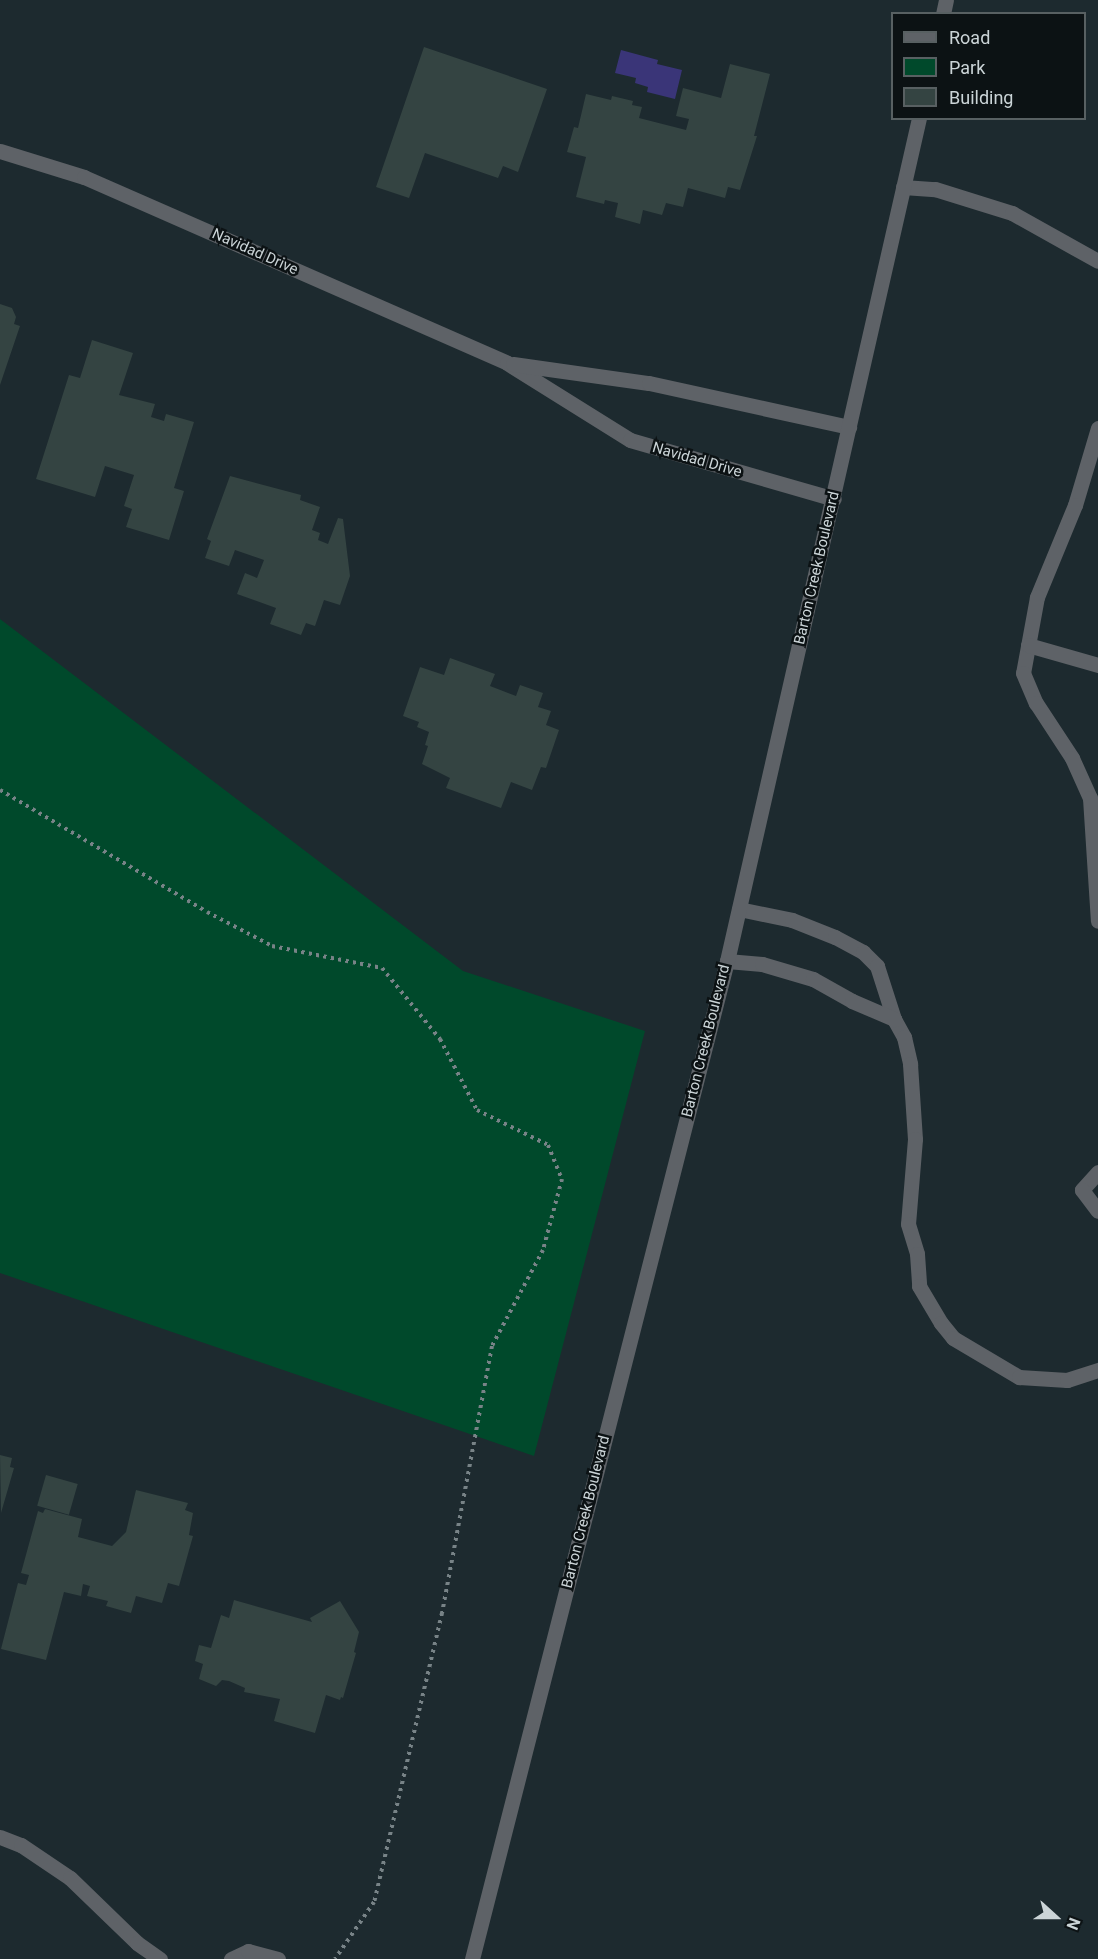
<!DOCTYPE html>
<style>
body{margin:0}
#map{position:relative;width:1098px;height:1959px;overflow:hidden;background:#1d2a2f;font-family:Roboto,sans-serif}
div>[style]{position:absolute}
[style*='--x']{left:calc(var(--x)*1px);top:calc(var(--y)*1px);width:calc(var(--w)*1px);rotate:calc(var(--a)*1deg)}
.green>*{inset:0;background:#00492b}
.water>*{inset:0;background:#3a3578}
.building>*{inset:0;background:#344442;transform-origin:0 0}
.path>*{height:4px;margin-top:-2px;transform-origin:0;background:repeating-linear-gradient(90deg,#788387 0 3px,transparent 0 7.5px)}
.minor>*{height:15px;margin:-7.5px;padding:0 7.5px;transform-origin:7.5px;border-radius:7.5px;background:#5e6267}
span{translate:-50% -50%;white-space:nowrap;text-align:center;line-height:1.15;-webkit-text-stroke:5px #0c1214;paint-order:stroke}
.street-label{font-size:15px;color:#cbd4d7}
.legend{position:absolute;left:891px;top:12px;width:195px;height:108px;box-sizing:border-box;background:#0c1214;border:2px solid #586062;margin:0;padding:8px 10px;list-style:none;font-size:18px;color:#cbd4d7}
.legend li{display:flex;align-items:center;gap:12px;height:30px}
.legend b{width:30px;border:2px solid #586062}
.north{position:absolute;left:1026px;top:1887px;width:60px;height:60px;-webkit-text-stroke:4px #0c1214;paint-order:stroke;rotate:111deg;font-size:16px;font-weight:700;line-height:24px;text-align:center;color:#cbd4d7}
.north::after{content:'';display:block;margin:auto;width:21px;height:27px;background:#cbd4d7;clip-path:polygon(50% 0,100% 100%,50% 72%,0 100%)}
</style>
<div id="map">
<div class="green">
<i style="clip-path:polygon(0 619px,463px 971px,645px 1031px,534px 1456px,0 1273px)"></i>
</div>
<div class="water">
<i style="clip-path:polygon(621px 50px,658px 60px,657px 64px,682px 70px,675px 99px,647px 92px,648px 87px,635px 83px,636px 78px,615px 73px)"></i>
</div>
<div class="building">
<i style="clip-path:polygon(424px 47px,547px 89px,518px 172px,503px 166px,498px 178px,425px 153px,409px 198px,376px 187px)"></i>
<i style="clip-path:polygon(730px 64px,770px 74px,754px 136px,757px 136px,740px 190px,728px 187px,725px 198px,688px 188px,683px 207px,666px 203px,662px 215px,643px 210px,640px 224px,615px 217px,618px 203px,605px 200px,604px 204px,576px 197px,586px 157px,567px 152px,574px 127px,578px 128px,586px 94px,611px 100px,612px 96px,633px 101px,632px 105px,642px 107px,639px 118px,686px 130px,689px 119px,676px 116px,683px 88px,721px 98px)"></i>
<i style="clip-path:polygon(0 304px,12px 308px,16px 317px,14px 324px,20px 326px,0 385px)"></i>
<i style="clip-path:polygon(92px 340px,133px 353px,119px 395px,155px 404px,151px 417px,164px 421px,166px 414px,194px 422px,174px 488px,184px 491px,169px 540px,126px 527px,132px 509px,124px 506px,134px 475px,105px 466px,95px 497px,36px 479px,69px 375px,80px 378px)"></i>
<i style="clip-path:polygon(230px 476px,301px 495px,300px 500px,320px 507px,312px 530px,320px 533px,318px 540px,328px 544px,338px 518px,343px 519px,350px 576px,340px 605px,324px 600px,315px 626px,306px 623px,301px 635px,270px 624px,276px 608px,237px 594px,245px 573px,257px 578px,264px 560px,235px 550px,229px 566px,205px 558px,211px 541px,207px 539px)"></i>
<i style="clip-path:polygon(450px 658px,495px 674px,490px 686px,516px 696px,520px 685px,543px 693px,538px 707px,551px 711px,546px 725px,559px 730px,546px 768px,541px 767px,532px 790px,511px 782px,501px 808px,446px 788px,450px 778px,422px 764px,428px 746px,425px 745px,429px 732px,417px 727px,419px 722px,403px 716px,420px 667px,444px 675px)"></i>
<i style="clip-path:polygon(0 1455px,12px 1458px,10px 1467px,14px 1468px,1px 1513px)"></i>
<i style="left:46px;top:1475px;width:33px;height:32px;rotate:16deg"></i>
<i style="clip-path:polygon(136px 1490px,188px 1503px,185px 1510px,193px 1513px,189px 1535px,193px 1536px,179px 1586px,168px 1583px,162px 1603px,136px 1596px,131px 1613px,106px 1606px,108px 1601px,87px 1596px,90px 1586px,83px 1584px,81px 1596px,64px 1592px,46px 1660px,1px 1649px,18px 1583px,26px 1585px,29px 1575px,21px 1573px,38px 1511px,43px 1513px,45px 1509px,82px 1519px,78px 1537px,112px 1546px,126px 1532px)"></i>
<i style="clip-path:polygon(234px 1600px,312px 1622px,310px 1618px,340px 1601px,359px 1632px,354px 1652px,356px 1653px,343px 1698px,341px 1697px,340px 1700px,326px 1695px,315px 1733px,274px 1721px,280px 1699px,244px 1692px,245px 1688px,229px 1681px,222px 1680px,216px 1686px,199px 1679px,203px 1664px,195px 1661px,199px 1645px,211px 1648px,221px 1615px,229px 1618px)"></i>
</div>
<div class="path">
<i style="--x:0;--y:790;--w:240;--a:30.5"></i>
<i style="--x:207;--y:912;--w:73;--a:27.6"></i>
<i style="--x:272;--y:946;--w:112;--a:11.3"></i>
<i style="--x:382;--y:968;--w:92;--a:50.8"></i>
<i style="--x:440;--y:1039;--w:80;--a:62.5"></i>
<i style="--x:477;--y:1110;--w:79;--a:26.2"></i>
<i style="--x:548;--y:1145;--w:37;--a:68"></i>
<i style="--x:562;--y:1179;--w:73;--a:105"></i>
<i style="--x:543;--y:1250;--w:109;--a:118"></i>
<i style="--x:492;--y:1346;--w:272;--a:100.6"></i>
<i style="--x:442;--y:1613;--w:297;--a:103.2"></i>
<i style="--x:374;--y:1902;--w:69;--a:124.4"></i>
</div>
<div class="minor">
<i style="--x:943;--y:14;--w:14;--a:-78"></i>
<i style="--x:0;--y:151;--w:88;--a:17.2"></i>
<i style="--x:84;--y:177;--w:462;--a:23.7"></i>
<i style="--x:507;--y:363;--w:145;--a:32"></i>
<i style="--x:630;--y:440;--w:212;--a:16.1"></i>
<i style="--x:903;--y:187;--w:32;--a:4"></i>
<i style="--x:935;--y:189;--w:81;--a:17.3"></i>
<i style="--x:1012;--y:213;--w:98;--a:29.2"></i>
<i style="--x:513;--y:364;--w:137;--a:8"></i>
<i style="--x:649;--y:383;--w:205;--a:12.4"></i>
<i style="--x:1098;--y:428;--w:80;--a:106.6"></i>
<i style="--x:1075;--y:505;--w:100;--a:112.4"></i>
<i style="--x:1037;--y:597;--w:77;--a:100.4"></i>
<i style="--x:1023;--y:673;--w:33;--a:67"></i>
<i style="--x:1036;--y:703;--w:66;--a:56.8"></i>
<i style="--x:1072;--y:758;--w:44;--a:65.8"></i>
<i style="--x:1090;--y:798;--w:123;--a:86.3"></i>
<i style="--x:1028;--y:645;--w:73;--a:15.9"></i>
<i style="--x:739;--y:909;--w:54;--a:11.7"></i>
<i style="--x:792;--y:920;--w:46;--a:21.6"></i>
<i style="--x:835;--y:937;--w:32;--a:28"></i>
<i style="--x:863;--y:952;--w:20;--a:45"></i>
<i style="--x:877;--y:966;--w:56;--a:72.2"></i>
<i style="--x:894;--y:1019;--w:21;--a:61"></i>
<i style="--x:904;--y:1037;--w:28;--a:77"></i>
<i style="--x:910;--y:1064;--w:75;--a:86.2"></i>
<i style="--x:915;--y:1139;--w:85;--a:94.7"></i>
<i style="--x:908;--y:1224;--w:31;--a:73"></i>
<i style="--x:917;--y:1254;--w:32;--a:86"></i>
<i style="--x:919;--y:1286;--w:43;--a:59.3"></i>
<i style="--x:941;--y:1323;--w:19;--a:51"></i>
<i style="--x:953;--y:1338;--w:77;--a:30.6"></i>
<i style="--x:1019;--y:1377;--w:48;--a:3.6"></i>
<i style="--x:1067;--y:1380;--w:33;--a:-18"></i>
<i style="--x:727;--y:961;--w:35;--a:5"></i>
<i style="--x:762;--y:964;--w:53;--a:16.4"></i>
<i style="--x:813;--y:979;--w:45;--a:29.4"></i>
<i style="--x:852;--y:1001;--w:46;--a:23.2"></i>
<i style="--x:1098;--y:1172;--w:24;--a:132"></i>
<i style="--x:1082;--y:1190;--w:26;--a:53"></i>
<i style="--x:0;--y:1837;--w:22;--a:21"></i>
<i style="--x:21;--y:1845;--w:59;--a:34"></i>
<i style="--x:70;--y:1878;--w:93;--a:44.1"></i>
<i style="--x:137;--y:1943;--w:28;--a:35"></i>
<i style="--x:231;--y:1959;--w:19;--a:-25"></i>
<i style="--x:248;--y:1951;--w:31;--a:15"></i>
<i style="--x:472;--y:1959;--w:1030;--a:-75.67"></i>
<i style="--x:727;--y:961;--w:865;--a:-77.17"></i>
</div>
<div class="street-label">
<span style="left:255px;top:252px;rotate:24deg">Navidad Drive</span>
<span style="left:697px;top:460px;rotate:16deg">Navidad Drive</span>
<span style="left:817px;top:568px;rotate:-77deg">Barton Creek Boulevard</span>
<span style="left:706px;top:1041px;rotate:-76deg">Barton Creek Boulevard</span>
<span style="left:586px;top:1512px;rotate:-76deg">Barton Creek Boulevard</span>
</div>
<ul class="legend">
<li><b style="height:8px;background:#5e6267"></b>Road</li>
<li><b style="height:16px;background:#00492b"></b>Park</li>
<li><b style="height:16px;background:#344442"></b>Building</li>
</ul>
<div class="north">N</div>
</div>
